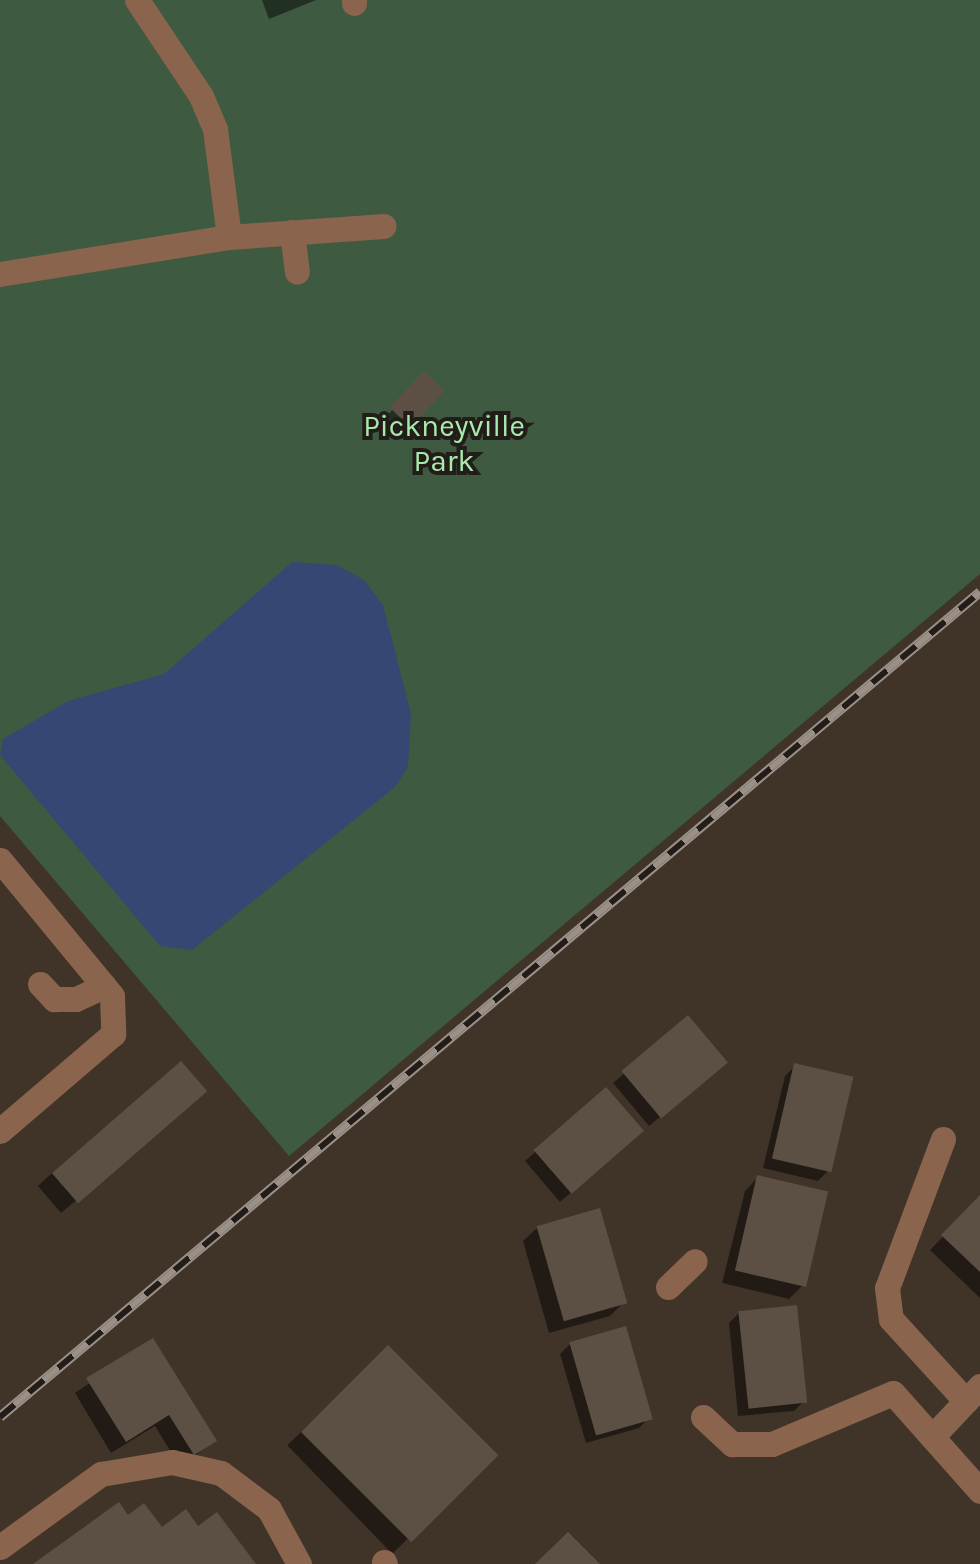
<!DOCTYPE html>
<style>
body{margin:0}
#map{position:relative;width:980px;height:1564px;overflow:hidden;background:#403429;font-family:Karla,sans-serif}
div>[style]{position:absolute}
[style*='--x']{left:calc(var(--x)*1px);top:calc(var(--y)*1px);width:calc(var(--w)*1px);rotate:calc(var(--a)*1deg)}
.green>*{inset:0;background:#3e5a40}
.water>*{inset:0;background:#354873}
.shadow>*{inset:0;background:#0007;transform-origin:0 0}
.building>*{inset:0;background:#5c5044;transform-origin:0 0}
.minor>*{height:25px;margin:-12.5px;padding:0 12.5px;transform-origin:12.5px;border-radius:12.5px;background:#8a644c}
.rail>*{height:10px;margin-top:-5px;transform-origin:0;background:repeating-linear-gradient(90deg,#221d18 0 19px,#9a9087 0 38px);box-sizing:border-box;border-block:2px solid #9a9087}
span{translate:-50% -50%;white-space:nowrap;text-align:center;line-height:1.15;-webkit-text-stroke:8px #221d18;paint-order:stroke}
.park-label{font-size:30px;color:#a9e9ac}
</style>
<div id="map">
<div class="green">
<i style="clip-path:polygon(0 0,980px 0,980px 574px,289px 1156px,0 816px)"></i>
</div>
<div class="water">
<i style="clip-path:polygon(292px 562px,337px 565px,364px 580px,383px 605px,411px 714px,408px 767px,395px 787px,192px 950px,160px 946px,0 755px,3px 739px,68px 701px,164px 674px)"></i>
</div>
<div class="shadow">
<i style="clip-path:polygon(262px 0,316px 0,269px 19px)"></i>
<i style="left:425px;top:375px;width:23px;height:56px;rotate:43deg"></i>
<i style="clip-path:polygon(688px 1019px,715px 1072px,649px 1126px,613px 1083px)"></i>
<i style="clip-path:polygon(795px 1066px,828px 1171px,818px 1181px,763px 1168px,785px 1076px)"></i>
<i style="clip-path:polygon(606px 1090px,631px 1141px,560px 1202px,525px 1161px)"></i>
<i style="clip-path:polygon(190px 1104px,61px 1213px,38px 1186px,52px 1173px)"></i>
<i style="clip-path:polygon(758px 1177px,802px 1286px,789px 1299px,722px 1283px,745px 1191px)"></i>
<i style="clip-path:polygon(980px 1199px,980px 1298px,930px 1250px)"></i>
<i style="clip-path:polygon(537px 1228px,624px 1302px,610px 1316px,549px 1333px,523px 1241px)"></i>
<i style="clip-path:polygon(739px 1313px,804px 1401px,794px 1411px,738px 1416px,729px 1323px)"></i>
<i style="clip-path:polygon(152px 1341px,214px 1441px,180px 1467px,155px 1426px,111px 1453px,75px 1393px)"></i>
<i style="clip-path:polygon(570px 1344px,649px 1418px,639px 1428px,586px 1443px,560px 1354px)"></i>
<i style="left:388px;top:1348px;width:151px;height:140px;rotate:46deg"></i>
</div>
<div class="building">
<i style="left:424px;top:371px;width:29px;height:50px;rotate:44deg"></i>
<i style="left:688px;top:1015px;width:62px;height:87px;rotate:50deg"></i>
<i style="left:181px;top:1061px;width:40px;height:171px;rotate:49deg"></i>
<i style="left:794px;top:1063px;width:61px;height:98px;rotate:13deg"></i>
<i style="left:606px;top:1087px;width:58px;height:96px;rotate:49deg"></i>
<i style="left:757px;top:1175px;width:73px;height:98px;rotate:13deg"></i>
<i style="clip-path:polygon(980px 1195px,980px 1272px,941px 1235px)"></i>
<i style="left:600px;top:1208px;width:99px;height:66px;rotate:74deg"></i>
<i style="left:797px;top:1305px;width:98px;height:59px;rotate:84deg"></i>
<i style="left:626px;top:1326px;width:97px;height:59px;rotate:74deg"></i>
<i style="clip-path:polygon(153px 1338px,217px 1441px,194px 1455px,169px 1415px,126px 1442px,86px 1378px)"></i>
<i style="left:388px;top:1345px;width:156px;height:123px;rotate:45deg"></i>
<i style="clip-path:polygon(119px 1502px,128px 1515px,144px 1503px,162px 1527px,186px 1509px,198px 1526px,217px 1512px,256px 1564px,33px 1564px)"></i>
<i style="clip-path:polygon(568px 1532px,600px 1564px,535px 1564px)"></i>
</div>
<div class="minor">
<i style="--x:137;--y:0;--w:115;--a:56.3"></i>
<i style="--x:201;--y:96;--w:36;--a:67"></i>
<i style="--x:215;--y:129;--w:109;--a:82.6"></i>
<i style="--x:229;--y:237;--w:155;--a:-4.1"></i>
<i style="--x:354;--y:3;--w:3;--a:-90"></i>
<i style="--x:292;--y:232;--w:40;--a:82.9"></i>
<i style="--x:0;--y:274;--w:232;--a:-9.2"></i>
<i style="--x:0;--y:860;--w:176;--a:50.5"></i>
<i style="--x:112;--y:996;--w:38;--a:88"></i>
<i style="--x:113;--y:1034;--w:149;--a:139.4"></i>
<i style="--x:40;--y:984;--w:21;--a:47"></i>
<i style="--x:54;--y:999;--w:22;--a:0"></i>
<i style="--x:76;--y:999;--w:31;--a:-25"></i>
<i style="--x:943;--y:1139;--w:159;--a:110.6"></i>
<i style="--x:887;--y:1288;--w:31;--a:83"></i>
<i style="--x:891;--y:1319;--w:111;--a:47.6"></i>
<i style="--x:668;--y:1287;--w:37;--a:-44"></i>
<i style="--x:703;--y:1417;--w:40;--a:43"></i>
<i style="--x:732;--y:1444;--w:40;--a:0"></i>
<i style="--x:772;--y:1444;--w:131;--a:-22.9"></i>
<i style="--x:893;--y:1393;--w:131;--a:48.4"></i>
<i style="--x:932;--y:1437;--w:70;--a:-46.7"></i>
<i style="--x:0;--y:1547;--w:125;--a:-35.9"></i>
<i style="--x:101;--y:1474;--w:72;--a:-9.6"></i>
<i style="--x:172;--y:1462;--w:50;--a:12.7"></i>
<i style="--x:221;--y:1473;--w:60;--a:36.9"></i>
<i style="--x:269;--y:1509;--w:63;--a:61.4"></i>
<i style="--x:384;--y:1562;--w:2;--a:63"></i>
</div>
<div class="rail">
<i style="--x:0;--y:1417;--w:1281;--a:-40.09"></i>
</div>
<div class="park-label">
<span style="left:444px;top:443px">Pickneyville<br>Park</span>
</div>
</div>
